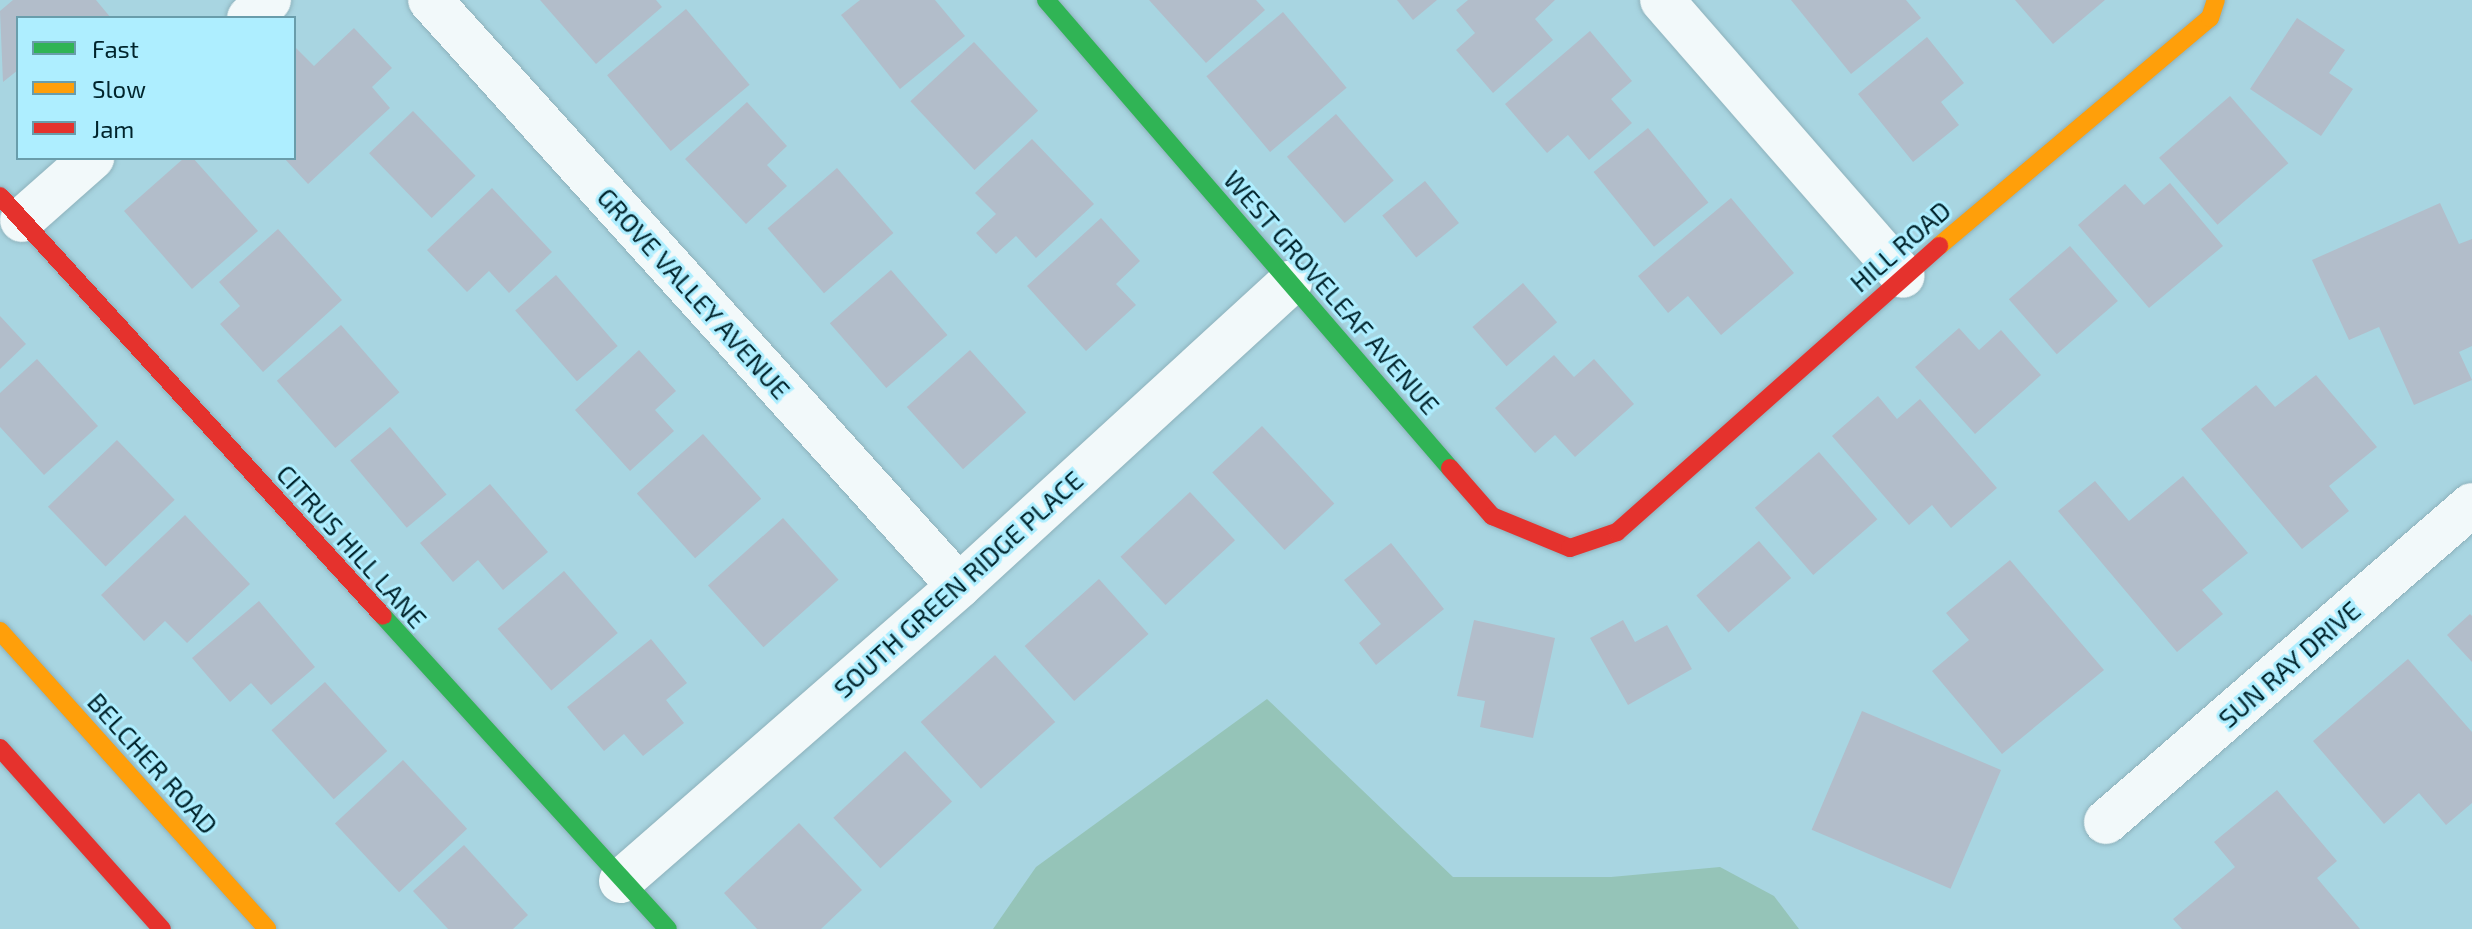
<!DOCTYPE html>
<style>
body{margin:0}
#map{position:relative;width:2472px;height:929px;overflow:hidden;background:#a8d5e1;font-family:"Exo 2",sans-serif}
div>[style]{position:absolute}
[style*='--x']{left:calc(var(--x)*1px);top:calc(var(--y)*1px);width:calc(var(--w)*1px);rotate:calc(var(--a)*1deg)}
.green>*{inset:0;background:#95c4b8}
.building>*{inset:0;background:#b2bdca;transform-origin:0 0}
.roads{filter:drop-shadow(0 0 2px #8db1bb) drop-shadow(0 0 2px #8db1bb)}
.street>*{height:44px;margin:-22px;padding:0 22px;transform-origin:22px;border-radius:22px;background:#f2f9fa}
.fast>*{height:18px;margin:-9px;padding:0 9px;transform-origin:9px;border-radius:9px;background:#30b455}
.slow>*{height:18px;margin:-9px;padding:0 9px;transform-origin:9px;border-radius:9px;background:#ff9f0a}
.jam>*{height:18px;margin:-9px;padding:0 9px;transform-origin:9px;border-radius:9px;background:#e5322d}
span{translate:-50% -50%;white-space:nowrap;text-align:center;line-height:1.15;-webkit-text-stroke:6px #aeeeff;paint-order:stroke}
.street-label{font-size:26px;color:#01242c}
.legend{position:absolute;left:16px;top:16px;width:280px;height:144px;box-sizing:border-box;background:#aeeeff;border:2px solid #699dab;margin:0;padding:10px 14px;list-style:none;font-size:24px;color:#01242c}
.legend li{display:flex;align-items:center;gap:16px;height:40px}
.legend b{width:40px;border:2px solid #699dab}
</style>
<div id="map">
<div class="green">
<i style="clip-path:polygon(1267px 699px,1453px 877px,1611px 877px,1720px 867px,1774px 896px,1799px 929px,993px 929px,1036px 867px)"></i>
</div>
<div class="building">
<i style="clip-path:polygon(13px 0,96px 0,111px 18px,18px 18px,18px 70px,3px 82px,0 11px)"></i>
<i style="clip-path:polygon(540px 0,656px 0,662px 7px,596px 64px)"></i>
<i style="clip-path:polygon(860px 0,935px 0,965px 36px,900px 89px,841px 15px)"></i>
<i style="clip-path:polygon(1149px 0,1256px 0,1265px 10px,1206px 63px)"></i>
<i style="clip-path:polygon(1397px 0,1437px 0,1413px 20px)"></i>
<i style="clip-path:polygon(1468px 0,1555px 0,1535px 19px,1553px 40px,1493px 93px,1456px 50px,1475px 33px,1456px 10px)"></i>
<i style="clip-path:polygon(1791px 0,1906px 0,1921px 18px,1851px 74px)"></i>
<i style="clip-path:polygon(2015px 0,2105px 0,2053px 44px)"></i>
<i style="left:686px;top:9px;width:99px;height:103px;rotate:50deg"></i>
<i style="left:1283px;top:12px;width:99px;height:100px;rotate:50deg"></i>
<i style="clip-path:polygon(2297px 18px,2345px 50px,2329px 73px,2353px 89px,2321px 136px,2250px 89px)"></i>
<i style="clip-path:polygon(354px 28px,392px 68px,372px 87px,390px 108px,308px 184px,284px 158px,294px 158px,294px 46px,314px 66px)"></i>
<i style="clip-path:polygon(1590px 31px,1632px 81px,1611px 99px,1632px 123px,1589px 160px,1568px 135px,1547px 153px,1505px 104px)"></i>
<i style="clip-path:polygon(1927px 37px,1964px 83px,1941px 102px,1959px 125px,1913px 162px,1858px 94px)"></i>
<i style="left:974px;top:42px;width:94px;height:87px;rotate:47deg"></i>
<i style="left:2230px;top:96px;width:89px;height:94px;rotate:49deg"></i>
<i style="clip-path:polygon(747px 102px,787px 146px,767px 165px,787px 186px,746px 224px,685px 159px)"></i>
<i style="left:413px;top:111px;width:90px;height:61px;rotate:46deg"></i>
<i style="left:1336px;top:114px;width:88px;height:65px;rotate:49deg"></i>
<i style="left:1648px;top:128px;width:96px;height:70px;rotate:51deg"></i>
<i style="clip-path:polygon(1032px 139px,1094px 204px,1036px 258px,1016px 236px,996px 254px,976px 233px,996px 214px,975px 193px)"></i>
<i style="clip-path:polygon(184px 158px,193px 158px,258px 231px,192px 289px,124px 211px)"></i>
<i style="left:837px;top:168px;width:86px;height:92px;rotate:49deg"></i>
<i style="left:1425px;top:181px;width:54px;height:55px;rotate:51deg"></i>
<i style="clip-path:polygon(2170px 183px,2223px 246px,2149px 308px,2078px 225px,2125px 184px,2144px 205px)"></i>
<i style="clip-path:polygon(492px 188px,552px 252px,509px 293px,489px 271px,467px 292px,427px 250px)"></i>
<i style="clip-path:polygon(1731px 198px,1794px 273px,1721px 335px,1688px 296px,1668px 313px,1638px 276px)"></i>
<i style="clip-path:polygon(2440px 203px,2459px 244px,2472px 239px,2472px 346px,2459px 352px,2472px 380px,2414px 405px,2379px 327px,2349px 340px,2312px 260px)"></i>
<i style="clip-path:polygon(1101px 218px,1140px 261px,1116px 284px,1136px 305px,1086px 351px,1027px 286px)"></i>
<i style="clip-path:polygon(278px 229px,342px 300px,263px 372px,220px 324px,240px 306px,219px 282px)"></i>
<i style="left:2070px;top:246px;width:73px;height:81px;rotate:49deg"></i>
<i style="left:891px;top:270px;width:86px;height:81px;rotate:49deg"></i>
<i style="left:556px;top:275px;width:94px;height:54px;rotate:49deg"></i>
<i style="left:1523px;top:283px;width:52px;height:67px;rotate:49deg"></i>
<i style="clip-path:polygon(0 316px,26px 344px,0 369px)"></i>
<i style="left:341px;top:325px;width:89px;height:85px;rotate:49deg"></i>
<i style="clip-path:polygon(1959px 328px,1979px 350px,2001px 330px,2041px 375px,1975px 434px,1915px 367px)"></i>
<i style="clip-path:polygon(639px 350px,676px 391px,655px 410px,674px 431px,630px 471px,575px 410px)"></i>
<i style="left:970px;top:350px;width:84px;height:85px;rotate:48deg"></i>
<i style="clip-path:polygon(1554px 355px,1574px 377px,1594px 359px,1634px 404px,1575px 457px,1555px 435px,1535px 453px,1495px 408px)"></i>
<i style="clip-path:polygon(37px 359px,98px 426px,44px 475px,0 427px,0 393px)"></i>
<i style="clip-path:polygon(2316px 375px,2377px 447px,2329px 486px,2349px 511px,2302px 549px,2201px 429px,2256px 385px,2275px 407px)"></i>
<i style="clip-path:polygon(1878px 396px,1897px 419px,1920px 399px,1997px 488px,1951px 528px,1932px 505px,1909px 525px,1832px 436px)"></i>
<i style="left:1262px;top:426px;width:106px;height:68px;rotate:47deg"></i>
<i style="left:390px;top:427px;width:88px;height:52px;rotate:50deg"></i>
<i style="left:703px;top:434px;width:87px;height:89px;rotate:48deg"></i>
<i style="left:117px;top:440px;width:83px;height:96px;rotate:46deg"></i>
<i style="left:1819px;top:452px;width:89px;height:85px;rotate:49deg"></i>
<i style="clip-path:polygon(2183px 476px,2248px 553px,2202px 590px,2223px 614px,2177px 652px,2058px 511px,2095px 481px,2129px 521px)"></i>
<i style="clip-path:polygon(490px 484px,548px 552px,503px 590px,478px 560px,453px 582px,420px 543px)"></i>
<i style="left:1190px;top:492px;width:66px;height:95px;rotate:47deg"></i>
<i style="clip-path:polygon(185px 515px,250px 584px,187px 643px,165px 621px,144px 641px,101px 595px)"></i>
<i style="left:783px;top:518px;width:83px;height:101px;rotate:48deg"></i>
<i style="left:1759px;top:541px;width:49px;height:83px;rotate:49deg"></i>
<i style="clip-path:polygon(1391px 543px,1444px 609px,1376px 665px,1359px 643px,1381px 624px,1344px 580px)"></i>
<i style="clip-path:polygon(2010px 560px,2104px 670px,2002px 754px,1932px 671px,1969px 640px,1946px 613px)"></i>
<i style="left:564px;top:571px;width:82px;height:88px;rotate:49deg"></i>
<i style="left:1099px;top:579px;width:74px;height:100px;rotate:48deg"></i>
<i style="clip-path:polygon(259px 601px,315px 667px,271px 705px,251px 683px,230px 702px,192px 658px)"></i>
<i style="clip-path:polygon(2470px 614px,2472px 616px,2472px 662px,2447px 635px)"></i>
<i style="clip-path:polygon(1474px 620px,1555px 638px,1533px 738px,1480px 727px,1485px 701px,1457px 696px)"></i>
<i style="clip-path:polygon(1623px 620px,1635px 642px,1667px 625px,1692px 669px,1628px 705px,1590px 638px)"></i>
<i style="clip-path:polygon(651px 639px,687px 683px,666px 700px,684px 723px,643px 756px,624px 734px,604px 751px,567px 707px)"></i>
<i style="left:995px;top:655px;width:90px;height:100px;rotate:48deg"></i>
<i style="clip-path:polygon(2408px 659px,2472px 732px,2472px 803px,2446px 825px,2419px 793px,2384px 824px,2313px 741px)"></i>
<i style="left:325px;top:682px;width:93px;height:72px;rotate:48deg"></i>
<i style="left:1862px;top:711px;width:151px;height:129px;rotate:23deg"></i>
<i style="left:905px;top:751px;width:69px;height:98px;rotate:47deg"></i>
<i style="left:403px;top:760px;width:94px;height:93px;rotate:47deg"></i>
<i style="clip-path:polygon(2277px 790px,2337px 861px,2317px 878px,2360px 929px,2182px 929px,2173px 919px,2235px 867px,2214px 842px)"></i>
<i style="clip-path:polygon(799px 823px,862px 890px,821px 929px,757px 929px,724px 893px)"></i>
<i style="clip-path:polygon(464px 845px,528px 915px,513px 929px,448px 929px,413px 891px)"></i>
</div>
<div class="roads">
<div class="street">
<i style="--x:430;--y:0;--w:789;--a:47.93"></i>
<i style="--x:1662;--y:0;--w:366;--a:48.9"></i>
<i style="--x:249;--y:18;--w:27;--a:-42"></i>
<i style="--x:22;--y:220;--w:94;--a:-41.5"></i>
<i style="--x:2106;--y:822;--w:484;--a:-40.9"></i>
<i style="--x:621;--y:881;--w:449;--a:-41.1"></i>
<i style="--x:959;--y:586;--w:449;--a:-42.5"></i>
</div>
<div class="fast">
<i style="--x:1046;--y:0;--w:618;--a:49.2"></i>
<i style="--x:383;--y:616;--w:423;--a:47.7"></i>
</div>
<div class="slow">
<i style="--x:1939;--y:246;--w:354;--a:-40.1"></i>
<i style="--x:2210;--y:18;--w:19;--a:-72"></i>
<i style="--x:0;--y:631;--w:400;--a:48.1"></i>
</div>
<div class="jam">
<i style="--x:0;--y:196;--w:568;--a:47.64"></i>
<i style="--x:1450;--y:468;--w:64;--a:48.8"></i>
<i style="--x:1492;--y:516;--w:84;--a:22.3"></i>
<i style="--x:1570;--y:548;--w:50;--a:-18.8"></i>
<i style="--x:1617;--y:532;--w:431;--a:-41.6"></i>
<i style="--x:0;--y:748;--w:243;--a:48.2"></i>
</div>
</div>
<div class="street-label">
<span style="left:1900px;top:246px;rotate:-41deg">HILL ROAD</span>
<span style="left:1332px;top:292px;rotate:49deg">WEST GROVELEAF AVENUE</span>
<span style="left:694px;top:293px;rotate:48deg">GROVE VALLEY AVENUE</span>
<span style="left:352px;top:546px;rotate:48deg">CITRUS HILL LANE</span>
<span style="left:958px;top:584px;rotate:-42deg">SOUTH GREEN RIDGE PLACE</span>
<span style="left:2289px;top:664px;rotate:-41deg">SUN RAY DRIVE</span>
<span style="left:153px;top:763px;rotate:48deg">BELCHER ROAD</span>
</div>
<ul class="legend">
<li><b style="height:10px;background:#30b455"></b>Fast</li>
<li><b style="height:10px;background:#ff9f0a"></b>Slow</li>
<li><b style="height:10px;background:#e5322d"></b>Jam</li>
</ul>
</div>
